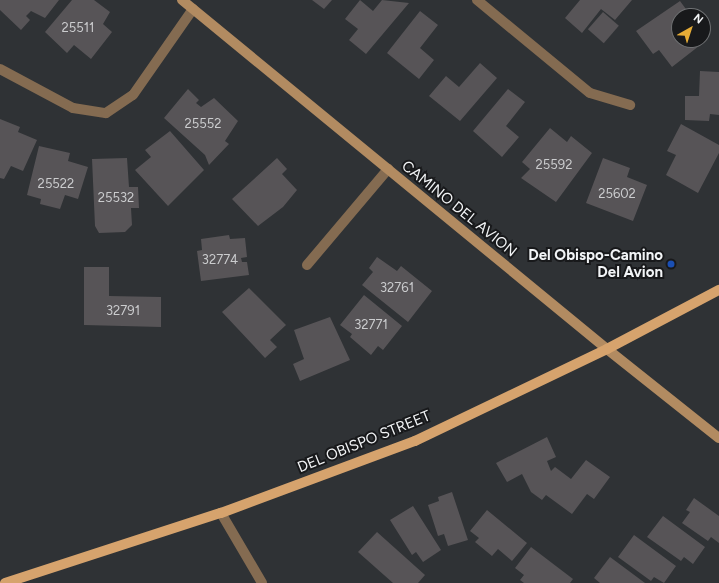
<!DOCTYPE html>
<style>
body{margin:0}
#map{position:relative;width:719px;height:583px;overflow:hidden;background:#2f3235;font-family:Figtree,sans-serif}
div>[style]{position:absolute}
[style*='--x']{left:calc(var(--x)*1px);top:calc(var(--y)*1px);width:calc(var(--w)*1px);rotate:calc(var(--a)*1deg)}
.building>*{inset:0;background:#575457;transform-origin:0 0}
.minor>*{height:10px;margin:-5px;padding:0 5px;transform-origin:5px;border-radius:5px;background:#846b51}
.secondary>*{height:10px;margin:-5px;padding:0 5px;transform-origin:5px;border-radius:5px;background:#b28b61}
.primary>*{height:10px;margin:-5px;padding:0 5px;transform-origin:5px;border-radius:5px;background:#d6a36d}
.dots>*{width:11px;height:11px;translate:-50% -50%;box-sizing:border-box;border:2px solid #18191b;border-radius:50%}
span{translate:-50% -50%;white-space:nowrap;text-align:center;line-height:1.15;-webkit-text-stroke:4px #18191b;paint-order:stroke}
.number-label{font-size:13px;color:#cbccce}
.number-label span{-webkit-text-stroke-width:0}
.street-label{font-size:15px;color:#f2f4f6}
.poi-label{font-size:15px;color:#f2f4f6;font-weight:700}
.right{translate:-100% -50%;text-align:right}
.north{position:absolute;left:671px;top:8px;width:40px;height:40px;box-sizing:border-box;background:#18191b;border:1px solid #6f7173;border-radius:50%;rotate:39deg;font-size:11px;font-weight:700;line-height:16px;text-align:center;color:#f2f4f6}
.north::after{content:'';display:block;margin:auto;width:14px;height:18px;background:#e6ac36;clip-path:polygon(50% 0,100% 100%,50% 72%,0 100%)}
</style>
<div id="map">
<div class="building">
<i style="clip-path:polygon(0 0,59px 0,45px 18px,31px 11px,26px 16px,30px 20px,21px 30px,0 10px)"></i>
<i style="clip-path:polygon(72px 0,94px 0,110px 12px,103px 24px,112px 32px,91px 59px,74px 45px,67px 53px,45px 32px)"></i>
<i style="clip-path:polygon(312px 0,332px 0,324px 9px)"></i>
<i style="clip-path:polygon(360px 0,373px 11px,382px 0,409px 3px,366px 54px,349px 40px,358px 29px,345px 19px)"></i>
<i style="clip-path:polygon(580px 0,632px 0,615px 20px,601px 9px,582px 33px,565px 18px)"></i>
<i style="clip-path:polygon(680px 1px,691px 16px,679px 16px,679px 40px,703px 40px,703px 32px,708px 39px,672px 67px,659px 50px,653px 54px,636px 31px)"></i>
<i style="clip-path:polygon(420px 11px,438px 25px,420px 48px,434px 60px,419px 79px,387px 53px)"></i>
<i style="left:603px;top:12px;width:21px;height:23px;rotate:41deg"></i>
<i style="clip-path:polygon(480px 63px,497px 78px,460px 121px,429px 96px,446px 76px,459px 87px)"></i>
<i style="clip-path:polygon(700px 71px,719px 72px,719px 115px,710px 114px,709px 121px,685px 120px,685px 96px,699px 96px)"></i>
<i style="clip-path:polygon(188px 89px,199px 100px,196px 103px,201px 107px,214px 98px,238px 121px,225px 141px,229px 144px,209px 165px,205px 155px,164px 118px)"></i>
<i style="clip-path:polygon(508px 89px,525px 102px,506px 126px,519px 137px,502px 157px,473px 131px)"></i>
<i style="clip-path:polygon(0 119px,20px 127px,18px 132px,37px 140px,23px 171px,11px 166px,4px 179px,0 178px)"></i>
<i style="clip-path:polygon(681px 124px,719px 145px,719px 153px,698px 193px,666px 175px,676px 155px,667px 151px)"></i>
<i style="clip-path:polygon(550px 128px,567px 142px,571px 136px,592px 153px,556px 202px,521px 178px,530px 169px,522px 162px)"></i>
<i style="clip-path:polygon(170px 131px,204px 170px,168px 206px,135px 170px,151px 157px,145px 150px)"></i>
<i style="clip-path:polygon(39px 146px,70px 153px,68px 161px,88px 167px,78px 199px,65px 195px,60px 209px,40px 204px,41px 199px,27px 195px)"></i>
<i style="clip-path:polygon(127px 158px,129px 187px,138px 187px,139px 208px,131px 208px,132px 225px,125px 232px,99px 233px,95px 226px,92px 159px)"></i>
<i style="clip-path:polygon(277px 158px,287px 169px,282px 174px,297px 190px,283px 207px,258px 226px,232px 199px)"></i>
<i style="clip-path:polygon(603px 158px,630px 168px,627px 177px,647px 185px,633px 221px,586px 203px)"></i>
<i style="clip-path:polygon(229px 235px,230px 239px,245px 238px,247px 257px,241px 258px,242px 262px,247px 262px,249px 275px,201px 281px,197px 251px,202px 250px,201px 239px)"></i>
<i style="clip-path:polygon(377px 257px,397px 271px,401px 266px,432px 291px,408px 322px,362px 285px,373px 272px,369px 268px)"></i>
<i style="clip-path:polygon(84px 267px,109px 267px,109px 296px,161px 297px,161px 327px,84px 325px)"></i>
<i style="clip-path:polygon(249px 288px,286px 325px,270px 340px,277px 347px,265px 358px,222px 312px)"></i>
<i style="clip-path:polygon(364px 295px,402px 326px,383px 350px,378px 346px,371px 355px,350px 337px,352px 334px,340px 325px)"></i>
<i style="clip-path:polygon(330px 317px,350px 360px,300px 381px,293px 364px,304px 359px,294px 330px)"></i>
<i style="clip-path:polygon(547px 437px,556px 457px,547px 461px,551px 471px,555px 467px,571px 479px,586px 460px,610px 477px,594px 499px,587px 494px,572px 514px,546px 495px,542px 500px,531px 492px,522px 474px,507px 482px,496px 463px)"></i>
<i style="clip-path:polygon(452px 492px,468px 540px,448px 546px,444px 534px,438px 536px,428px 505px,439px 501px,438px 497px)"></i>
<i style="clip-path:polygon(694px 498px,719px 516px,719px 543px,711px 537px,708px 541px,682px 523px,690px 512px,686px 510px)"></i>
<i style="clip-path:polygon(413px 506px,441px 550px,423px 562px,416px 552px,412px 555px,390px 520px)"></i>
<i style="clip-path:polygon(487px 510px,527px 543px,512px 561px,498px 549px,492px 556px,475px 542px,479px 538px,470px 531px)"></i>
<i style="clip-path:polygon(663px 516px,705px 547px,693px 564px,684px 557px,681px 561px,647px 537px)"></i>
<i style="clip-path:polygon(377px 532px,425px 575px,418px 583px,393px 583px,358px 552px)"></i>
<i style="clip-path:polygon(634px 535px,676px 566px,664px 583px,654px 577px,651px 581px,618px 557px)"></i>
<i style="clip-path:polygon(531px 547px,573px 579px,570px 583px,524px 583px,520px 580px,524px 575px,515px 568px)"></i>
<i style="clip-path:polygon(610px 557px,645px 583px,600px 583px,594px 578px)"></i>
</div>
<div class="minor">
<i style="--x:477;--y:0;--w:146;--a:39.5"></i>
<i style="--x:590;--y:93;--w:42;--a:16.7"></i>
<i style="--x:0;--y:69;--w:83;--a:28.1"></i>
<i style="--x:73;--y:108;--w:33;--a:9"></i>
<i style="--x:106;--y:113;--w:32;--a:-34"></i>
<i style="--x:133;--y:95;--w:105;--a:-55.1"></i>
<i style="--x:307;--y:265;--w:126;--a:-49.8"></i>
<i style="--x:221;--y:513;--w:81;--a:59.6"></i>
</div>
<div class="secondary">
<i style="--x:182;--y:0;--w:550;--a:39.39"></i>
<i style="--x:607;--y:349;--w:143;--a:38.5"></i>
</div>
<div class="primary">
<i style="--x:5;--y:583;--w:227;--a:-18"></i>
<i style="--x:221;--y:513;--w:207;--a:-20.4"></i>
<i style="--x:415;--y:441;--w:213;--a:-25.6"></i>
<i style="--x:607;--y:349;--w:127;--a:-27.8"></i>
</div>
<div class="dots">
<i style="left:671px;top:264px;background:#1a4fb4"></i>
</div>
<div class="number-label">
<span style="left:78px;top:28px">25511</span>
<span style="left:203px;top:124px">25552</span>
<span style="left:554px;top:165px">25592</span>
<span style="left:56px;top:184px">25522</span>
<span style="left:617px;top:194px">25602</span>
<span style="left:116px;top:198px">25532</span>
<span style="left:220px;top:260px">32774</span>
<span style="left:397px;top:288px">32761</span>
<span style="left:123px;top:311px">32791</span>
<span style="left:371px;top:325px">32771</span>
</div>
<div class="street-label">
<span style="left:459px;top:209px;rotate:39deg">CAMINO DEL AVION</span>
<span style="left:364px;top:442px;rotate:-22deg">DEL OBISPO STREET</span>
</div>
<div class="poi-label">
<span class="right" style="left:663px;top:264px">Del Obispo-Camino<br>Del Avion</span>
</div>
<div class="north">N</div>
</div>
